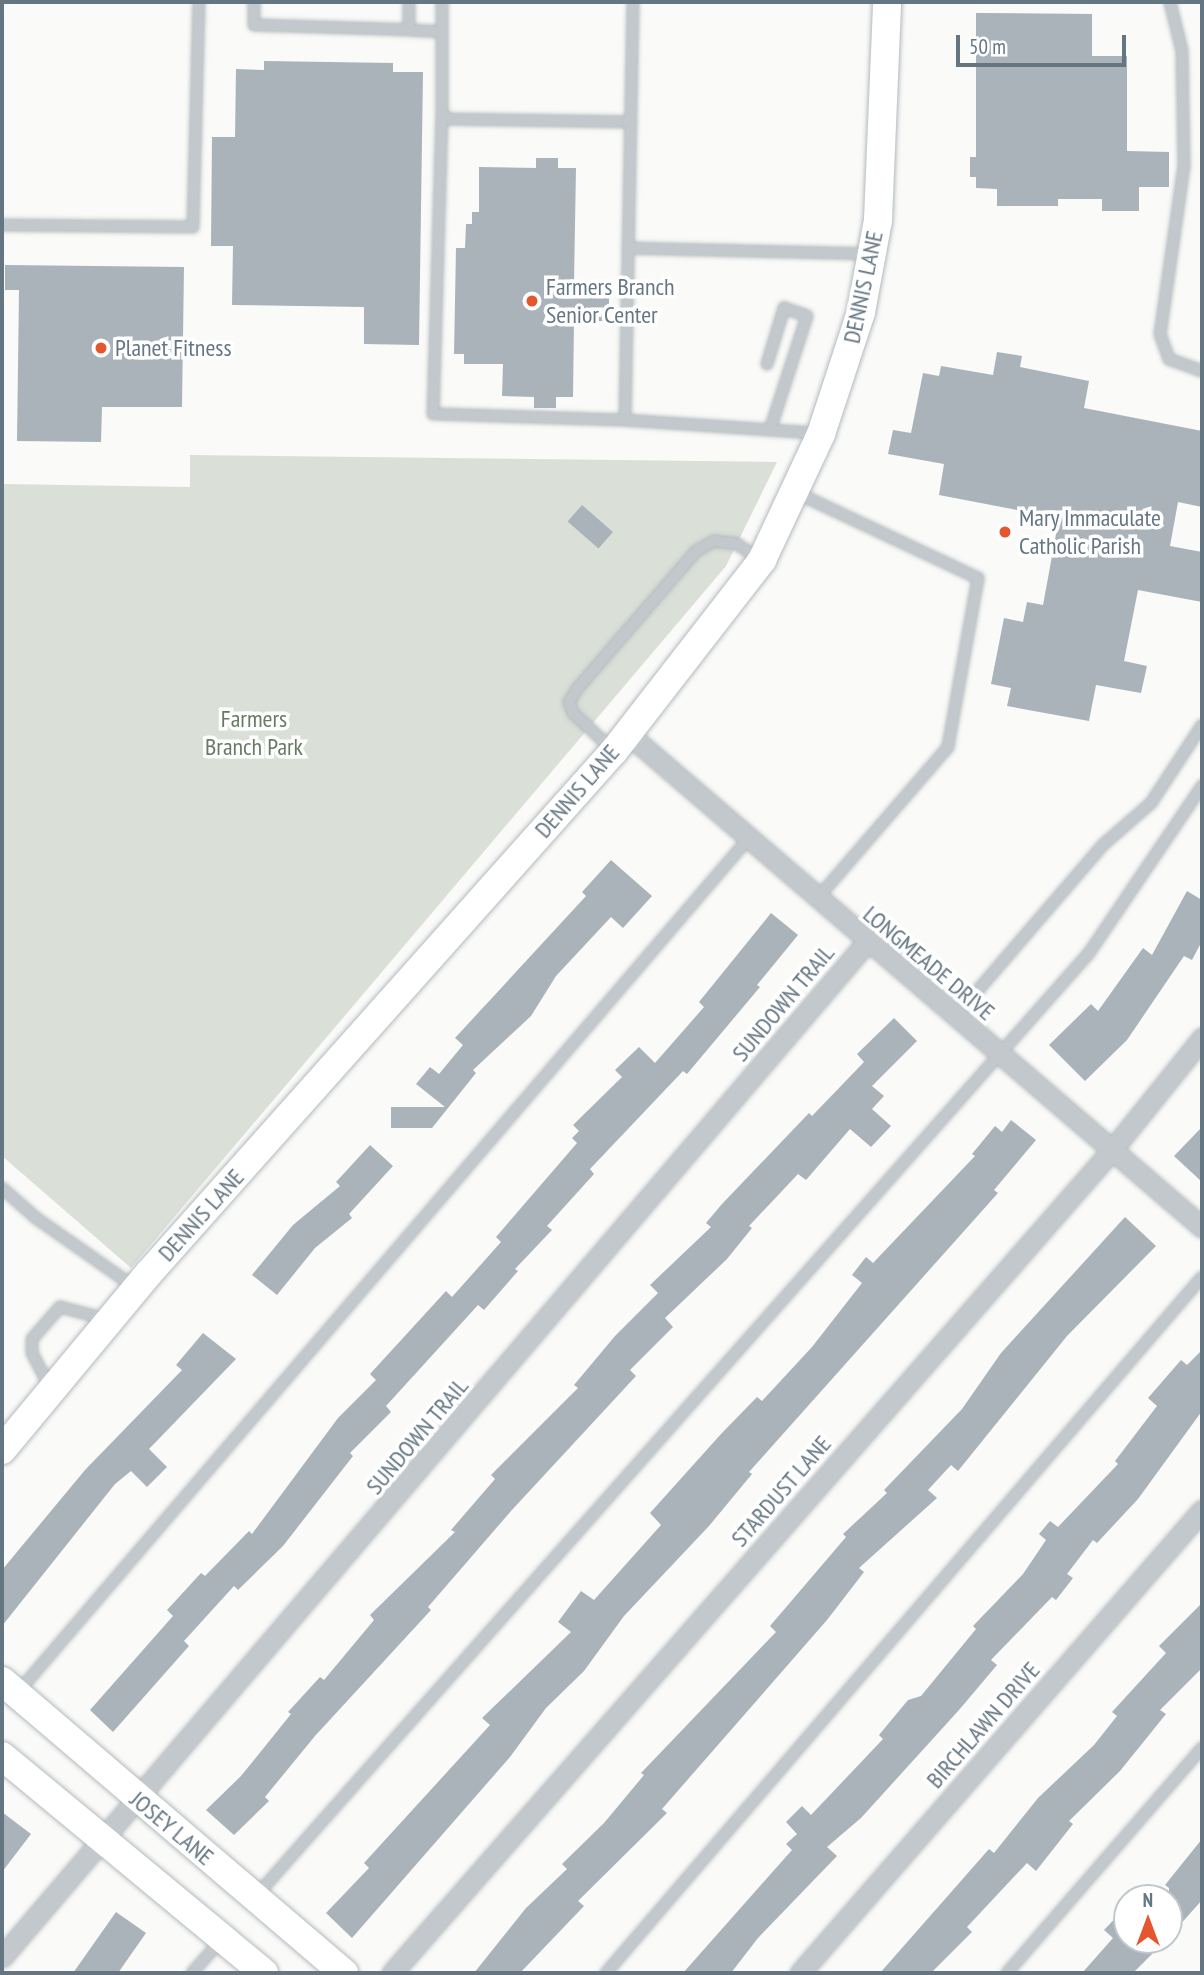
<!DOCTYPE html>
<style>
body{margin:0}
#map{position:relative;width:1204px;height:1975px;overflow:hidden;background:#fafaf8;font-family:"PT Sans Narrow",sans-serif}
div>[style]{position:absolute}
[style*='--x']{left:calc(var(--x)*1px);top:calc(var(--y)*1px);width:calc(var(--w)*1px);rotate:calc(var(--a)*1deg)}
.green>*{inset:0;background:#dadfd7}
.building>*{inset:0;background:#aab3b9;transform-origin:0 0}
.roads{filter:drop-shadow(0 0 2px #b3babf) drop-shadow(0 0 2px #b3babf)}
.lane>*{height:10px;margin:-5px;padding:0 5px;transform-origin:5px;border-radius:5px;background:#c3c8cc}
.street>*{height:19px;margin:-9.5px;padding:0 9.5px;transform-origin:9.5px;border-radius:9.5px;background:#c3c8cc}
.secondary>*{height:28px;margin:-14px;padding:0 14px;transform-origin:14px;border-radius:14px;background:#fff}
.dots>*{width:19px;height:19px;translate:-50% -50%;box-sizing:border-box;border:4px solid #fff;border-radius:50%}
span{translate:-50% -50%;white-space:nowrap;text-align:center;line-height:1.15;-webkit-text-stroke:7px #fff;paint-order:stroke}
.poi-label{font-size:24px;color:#657683}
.left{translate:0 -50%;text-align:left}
.street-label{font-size:24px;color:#657683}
.park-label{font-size:24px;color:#687a64}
.frame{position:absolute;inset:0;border:4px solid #657683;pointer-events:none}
.north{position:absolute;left:1113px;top:1884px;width:70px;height:70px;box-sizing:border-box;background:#fff;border:2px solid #c1c8cd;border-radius:50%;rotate:0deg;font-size:19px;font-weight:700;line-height:28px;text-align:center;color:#657683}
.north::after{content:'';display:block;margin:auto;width:24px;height:32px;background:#e4572e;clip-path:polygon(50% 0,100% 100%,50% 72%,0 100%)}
.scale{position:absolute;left:956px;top:35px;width:170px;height:32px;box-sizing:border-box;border:4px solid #657683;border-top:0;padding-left:9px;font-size:21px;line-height:24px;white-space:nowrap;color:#657683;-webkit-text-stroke:5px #fff;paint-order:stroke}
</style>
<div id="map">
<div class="green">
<i style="clip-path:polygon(190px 455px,777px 462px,726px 566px,131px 1268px,2px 1156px,2px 484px,190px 487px)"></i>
</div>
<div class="building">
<i style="clip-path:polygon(976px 13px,1092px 14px,1092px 56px,1127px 56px,1127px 151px,1169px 152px,1169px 187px,1139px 187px,1139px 211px,1102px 211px,1102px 199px,1058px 199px,1058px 206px,997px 206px,997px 189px,976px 188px,976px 177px,970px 177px,970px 157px,976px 157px)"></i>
<i style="clip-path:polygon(264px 61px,393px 63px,393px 72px,423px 72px,419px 345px,364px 344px,364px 307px,232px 305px,233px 246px,211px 246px,212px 137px,235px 137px,236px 69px,264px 70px)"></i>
<i style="clip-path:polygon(536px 158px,558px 158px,558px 168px,576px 168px,574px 282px,609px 282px,609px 321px,574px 321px,573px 397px,556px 397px,556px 408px,534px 408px,534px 397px,502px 396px,503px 364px,464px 364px,464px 354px,454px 354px,456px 248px,465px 248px,466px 224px,472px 224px,472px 212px,479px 212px,479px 167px,536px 168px)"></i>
<i style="clip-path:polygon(5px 265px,184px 267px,182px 407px,102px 407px,101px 442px,17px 441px,19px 290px,5px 290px)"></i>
<i style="clip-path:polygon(997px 352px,1022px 356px,1020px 367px,1089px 381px,1084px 408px,1202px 431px,1202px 507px,1178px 502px,1170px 546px,1202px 552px,1202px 602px,1138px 590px,1124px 661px,1147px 666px,1141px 693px,1096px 685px,1089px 721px,1007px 706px,1011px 688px,991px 684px,1004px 618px,1023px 622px,1027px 602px,1043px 605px,1059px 518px,939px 495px,944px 464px,888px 454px,893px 430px,911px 433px,923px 373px,939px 376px,941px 366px,993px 375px)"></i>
<i style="left:582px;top:505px;width:41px;height:22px;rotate:41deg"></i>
<i style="clip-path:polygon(611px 860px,652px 896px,623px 928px,611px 917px,556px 976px,531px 1016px,473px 1070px,476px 1073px,432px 1128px,391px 1128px,391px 1107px,445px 1107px,416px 1084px,430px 1067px,439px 1074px,463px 1045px,455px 1038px,586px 896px,582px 892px)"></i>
<i style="clip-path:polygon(1187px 891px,1202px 900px,1202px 941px,1192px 960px,1184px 956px,1127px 1040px,1085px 1081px,1049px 1045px,1091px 1004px,1098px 1011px,1143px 948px,1152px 955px)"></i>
<i style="clip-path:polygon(771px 913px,798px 935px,757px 985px,760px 987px,687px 1074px,683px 1071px,590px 1169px,594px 1174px,547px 1226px,552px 1230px,515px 1269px,518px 1271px,484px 1310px,478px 1305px,386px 1406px,391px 1412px,350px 1453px,353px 1456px,283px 1546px,238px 1590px,234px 1586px,184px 1641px,189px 1646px,113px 1732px,90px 1710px,173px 1616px,167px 1610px,201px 1573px,205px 1576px,249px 1531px,252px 1534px,338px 1418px,376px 1380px,370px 1374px,446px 1291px,452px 1297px,501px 1242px,496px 1237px,577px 1143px,572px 1138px,579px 1131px,573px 1125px,622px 1077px,615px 1070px,639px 1047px,655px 1063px,704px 1007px,699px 1002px)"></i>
<i style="clip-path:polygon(894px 1018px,917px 1041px,872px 1086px,884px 1096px,872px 1109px,891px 1126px,871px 1147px,850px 1129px,806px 1180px,798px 1174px,749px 1226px,752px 1228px,727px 1259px,665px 1318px,673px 1327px,630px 1370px,636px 1376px,511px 1511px,428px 1607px,431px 1610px,315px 1736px,265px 1797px,269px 1801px,234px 1835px,206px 1810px,241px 1776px,291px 1714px,288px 1712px,320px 1677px,324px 1680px,374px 1620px,370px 1615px,455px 1532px,451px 1530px,495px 1479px,491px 1475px,578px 1388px,574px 1385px,615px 1336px,658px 1293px,650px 1285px,711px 1227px,706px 1223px,722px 1204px,809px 1113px,812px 1116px,864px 1062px,857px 1054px)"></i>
<i style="clip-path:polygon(1011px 1120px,1036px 1140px,994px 1190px,998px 1193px,749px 1472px,752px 1474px,709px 1526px,624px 1616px,584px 1671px,546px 1708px,510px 1757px,352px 1938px,326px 1913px,369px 1868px,364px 1863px,490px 1725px,482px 1718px,571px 1632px,558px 1622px,581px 1591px,594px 1600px,661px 1525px,650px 1513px,721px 1434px,757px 1397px,762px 1401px,812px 1347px,862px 1283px,852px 1275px,866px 1257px,873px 1263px,975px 1156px,972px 1154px,995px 1126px,1002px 1132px)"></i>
<i style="clip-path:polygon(1202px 1127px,1202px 1182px,1174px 1156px)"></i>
<i style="clip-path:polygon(370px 1145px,393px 1166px,349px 1214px,352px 1218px,315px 1248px,277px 1295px,252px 1275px,293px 1225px,340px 1186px,336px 1182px)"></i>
<i style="clip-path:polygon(1125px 1217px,1156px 1246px,1067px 1336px,958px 1471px,951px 1465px,928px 1490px,937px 1498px,859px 1568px,864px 1572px,827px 1620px,662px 1809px,667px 1813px,578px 1901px,584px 1906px,520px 1973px,474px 1973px,526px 1908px,567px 1869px,562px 1864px,604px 1823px,644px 1775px,641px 1773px,776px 1632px,770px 1626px,846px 1537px,843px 1534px,887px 1493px,884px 1490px,962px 1409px,1001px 1353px)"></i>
<i style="clip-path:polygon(203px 1333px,236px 1359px,149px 1449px,167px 1467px,147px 1487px,131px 1471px,115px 1484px,2px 1626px,2px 1570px,85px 1470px,182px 1370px,176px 1365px)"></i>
<i style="clip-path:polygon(1202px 1350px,1202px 1411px,1138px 1499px,1097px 1543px,1093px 1540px,1067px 1574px,1073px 1578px,1056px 1600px,1052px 1597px,991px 1660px,997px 1665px,959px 1710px,861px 1818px,827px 1847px,837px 1856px,758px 1938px,731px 1973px,683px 1973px,792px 1850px,786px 1844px,797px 1834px,786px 1822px,802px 1806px,811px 1815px,883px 1739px,879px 1735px,908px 1700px,921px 1696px,976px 1629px,973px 1626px,1023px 1574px,1046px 1540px,1039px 1534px,1050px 1521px,1058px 1527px,1118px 1464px,1115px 1461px,1157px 1406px,1148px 1398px,1181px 1360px,1187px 1365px)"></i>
<i style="clip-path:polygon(1202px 1603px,1202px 1668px,1160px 1710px,1166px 1714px,1120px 1771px,1069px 1821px,1073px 1824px,1036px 1871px,1027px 1863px,967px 1927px,972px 1932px,931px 1973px,880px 1973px,989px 1849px,994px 1853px,1038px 1798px,1094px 1745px,1117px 1716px,1112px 1712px,1166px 1653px,1159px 1646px)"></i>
<i style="clip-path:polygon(2px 1812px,31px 1834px,2px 1872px)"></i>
<i style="clip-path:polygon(1202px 1839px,1202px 1900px,1169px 1937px,1169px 1888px,1165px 1885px)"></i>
<i style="clip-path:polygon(1127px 1906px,1127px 1940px,1166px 1940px,1133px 1973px,1082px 1973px,1113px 1938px,1104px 1930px)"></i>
<i style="clip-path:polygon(116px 1912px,146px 1933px,118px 1973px,73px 1973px)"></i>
</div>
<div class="roads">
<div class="lane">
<i style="--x:254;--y:2;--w:23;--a:90"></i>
<i style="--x:254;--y:25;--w:155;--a:1.8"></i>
<i style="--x:409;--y:30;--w:28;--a:-90"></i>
<i style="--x:633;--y:2;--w:418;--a:91.1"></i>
<i style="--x:625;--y:420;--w:193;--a:3.9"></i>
<i style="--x:1170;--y:2;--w:50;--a:76.2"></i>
<i style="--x:1182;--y:51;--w:115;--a:89"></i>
<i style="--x:1184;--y:166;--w:170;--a:98.1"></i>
<i style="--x:1160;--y:334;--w:27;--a:70"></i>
<i style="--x:1169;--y:359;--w:35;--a:20"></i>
<i style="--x:409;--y:30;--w:33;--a:3"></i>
<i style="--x:442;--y:32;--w:82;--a:90"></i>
<i style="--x:442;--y:114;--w:9;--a:36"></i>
<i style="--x:449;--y:119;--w:182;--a:0.9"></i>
<i style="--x:442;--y:32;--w:30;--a:-90"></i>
<i style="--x:442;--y:114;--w:300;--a:91.7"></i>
<i style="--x:433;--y:414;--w:192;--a:1.8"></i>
<i style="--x:2;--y:225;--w:191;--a:0.6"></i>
<i style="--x:193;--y:227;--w:225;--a:-88.5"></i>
<i style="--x:628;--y:248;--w:241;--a:1.4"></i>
<i style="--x:767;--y:364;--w:59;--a:-73.1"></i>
<i style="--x:784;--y:308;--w:24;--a:19"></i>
<i style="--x:807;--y:316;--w:120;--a:108"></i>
<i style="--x:797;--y:493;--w:200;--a:25.2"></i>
<i style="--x:978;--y:578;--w:172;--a:100.1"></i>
<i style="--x:948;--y:747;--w:201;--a:130.8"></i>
<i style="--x:613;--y:750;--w:54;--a:-137.2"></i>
<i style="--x:573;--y:713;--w:12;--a:-110"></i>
<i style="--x:569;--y:702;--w:15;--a:-58"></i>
<i style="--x:577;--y:689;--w:182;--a:-49.2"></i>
<i style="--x:696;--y:551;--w:21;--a:-29"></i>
<i style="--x:714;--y:541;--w:23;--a:7"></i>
<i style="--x:737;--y:544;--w:27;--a:34"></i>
<i style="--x:955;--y:1017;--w:228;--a:-49.3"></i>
<i style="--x:1104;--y:844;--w:62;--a:-41.1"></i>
<i style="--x:1151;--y:803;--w:93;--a:-56.8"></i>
<i style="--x:2;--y:1188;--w:45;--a:41.4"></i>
<i style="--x:36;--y:1218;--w:118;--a:35"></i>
<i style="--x:50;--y:1388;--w:39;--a:-117"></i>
<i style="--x:32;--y:1353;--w:14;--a:-90"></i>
<i style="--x:32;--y:1339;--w:43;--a:-48.8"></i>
<i style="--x:60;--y:1307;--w:48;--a:14.6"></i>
<i style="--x:19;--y:1691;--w:1121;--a:-49.45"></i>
<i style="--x:257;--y:1895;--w:1257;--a:-48.55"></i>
<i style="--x:1089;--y:953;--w:202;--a:-55.9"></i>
<i style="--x:192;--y:1973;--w:45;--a:-48.6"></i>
<i style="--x:606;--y:1973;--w:916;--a:-49.43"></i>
<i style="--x:1007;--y:1973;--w:298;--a:-49.1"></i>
</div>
<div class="street">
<i style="--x:627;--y:733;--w:758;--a:40.67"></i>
<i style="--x:2;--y:1957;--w:1332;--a:-49.57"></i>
<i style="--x:392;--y:1973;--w:1093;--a:-48.82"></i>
<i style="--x:1112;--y:1150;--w:144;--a:-51.2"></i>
<i style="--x:800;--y:1973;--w:613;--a:-49.03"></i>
</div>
<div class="secondary">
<i style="--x:2;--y:1450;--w:230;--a:-50.3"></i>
<i style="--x:149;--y:1273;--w:699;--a:-48.31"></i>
<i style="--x:614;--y:751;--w:242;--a:-52.2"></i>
<i style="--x:762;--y:560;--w:139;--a:-64.9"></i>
<i style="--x:821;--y:434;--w:128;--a:-71.8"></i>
<i style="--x:861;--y:312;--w:94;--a:-79.5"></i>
<i style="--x:878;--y:220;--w:218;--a:-87.6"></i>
<i style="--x:2;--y:1681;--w:450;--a:40.5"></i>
<i style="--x:2;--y:1756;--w:340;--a:39.6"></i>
</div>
</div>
<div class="dots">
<i style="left:532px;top:301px;background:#e4572e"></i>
<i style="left:101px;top:348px;background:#e4572e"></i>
<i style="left:1005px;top:532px;background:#e4572e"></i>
</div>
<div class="poi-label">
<span class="left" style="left:546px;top:301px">Farmers Branch<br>Senior Center</span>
<span class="left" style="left:115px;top:348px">Planet Fitness</span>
<span class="left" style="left:1019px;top:532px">Mary Immaculate<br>Catholic Parish</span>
</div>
<div class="street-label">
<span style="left:863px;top:287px;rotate:-78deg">DENNIS LANE</span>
<span style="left:577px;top:791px;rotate:-49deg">DENNIS LANE</span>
<span style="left:929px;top:963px;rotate:40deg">LONGMEADE DRIVE</span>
<span style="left:783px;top:1003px;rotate:-50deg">SUNDOWN TRAIL</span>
<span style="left:201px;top:1215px;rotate:-48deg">DENNIS LANE</span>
<span style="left:417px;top:1436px;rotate:-50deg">SUNDOWN TRAIL</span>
<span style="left:781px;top:1491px;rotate:-49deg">STARDUST LANE</span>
<span style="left:983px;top:1725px;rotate:-49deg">BIRCHLAWN DRIVE</span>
<span style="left:172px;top:1828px;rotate:40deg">JOSEY LANE</span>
</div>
<div class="park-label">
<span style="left:254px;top:733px">Farmers<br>Branch Park</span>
</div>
<div class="frame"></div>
<div class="north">N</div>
<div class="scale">50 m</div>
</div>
